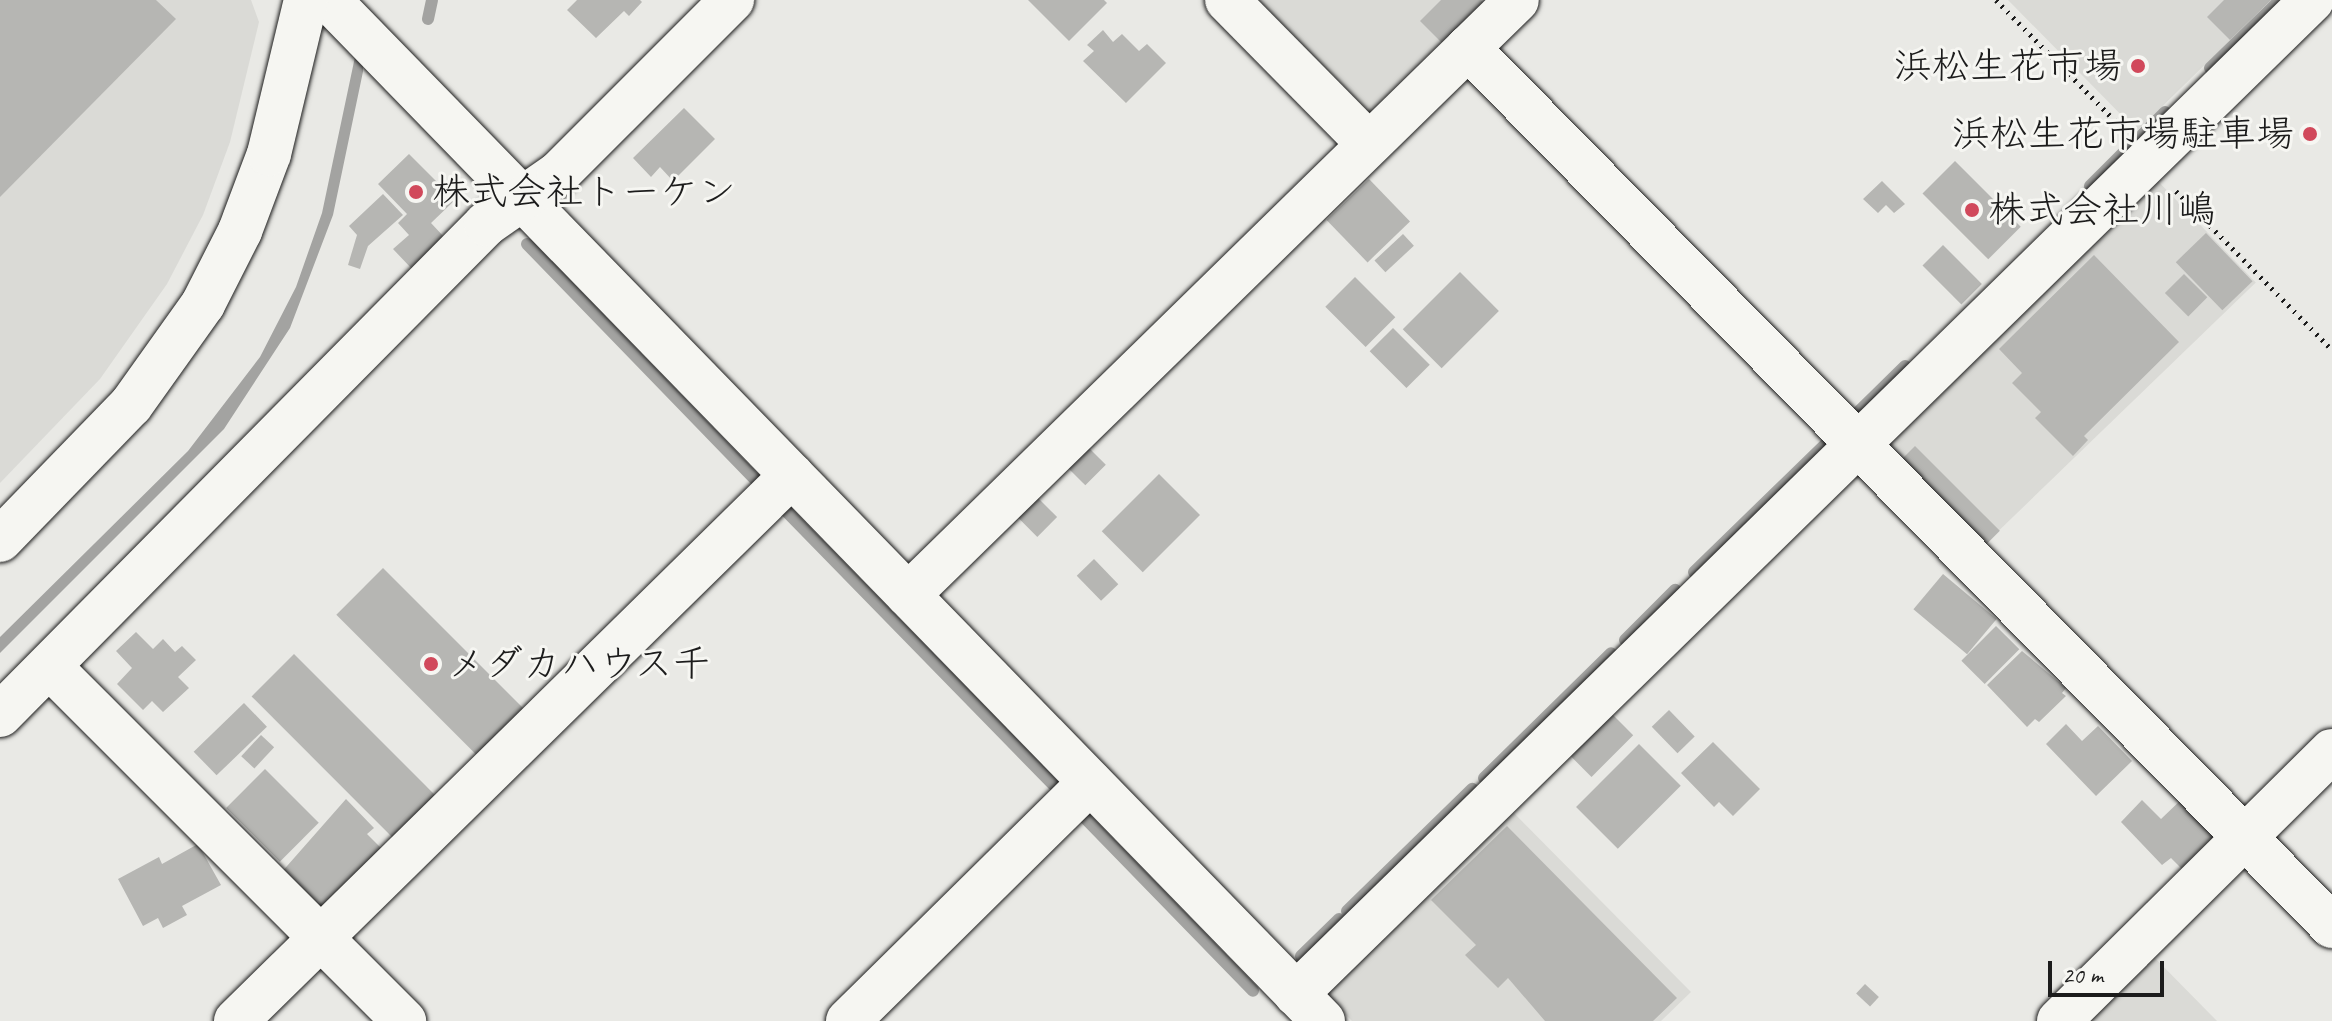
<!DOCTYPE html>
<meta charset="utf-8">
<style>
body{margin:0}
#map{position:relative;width:2332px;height:1021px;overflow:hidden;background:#e9e9e5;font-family:Caveat,"Klee One",sans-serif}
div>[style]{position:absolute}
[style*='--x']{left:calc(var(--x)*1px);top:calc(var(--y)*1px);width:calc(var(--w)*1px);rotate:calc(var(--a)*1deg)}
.built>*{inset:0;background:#dadad6;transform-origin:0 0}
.water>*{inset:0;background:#a3a3a1}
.pier>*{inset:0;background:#e9e9e5;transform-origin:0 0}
.stream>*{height:12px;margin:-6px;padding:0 6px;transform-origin:6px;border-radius:6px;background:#a3a3a1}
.building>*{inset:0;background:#b6b6b3;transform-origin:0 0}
.path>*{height:5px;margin-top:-2.5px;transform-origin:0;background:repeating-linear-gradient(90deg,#1c1c1c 0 2px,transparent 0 8px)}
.roads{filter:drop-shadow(0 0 2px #1c1c1c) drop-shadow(0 0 2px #1c1c1c)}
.minor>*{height:44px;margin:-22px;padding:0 22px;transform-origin:22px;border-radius:22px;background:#f6f6f2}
.tertiary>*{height:44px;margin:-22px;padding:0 22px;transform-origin:22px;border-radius:22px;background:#f6f6f2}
.dots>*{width:22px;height:22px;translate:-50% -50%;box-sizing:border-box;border:4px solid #f6f6f2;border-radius:50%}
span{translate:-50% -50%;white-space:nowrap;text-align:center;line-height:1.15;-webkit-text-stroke:6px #f6f6f2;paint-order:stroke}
.poi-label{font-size:38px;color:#1c1c1c}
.right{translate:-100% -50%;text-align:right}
.left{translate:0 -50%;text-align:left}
.scale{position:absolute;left:2048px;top:961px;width:116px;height:36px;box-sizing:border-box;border:4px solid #1c1c1c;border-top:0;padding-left:10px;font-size:24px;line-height:28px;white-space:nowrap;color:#1c1c1c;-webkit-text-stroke:6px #f6f6f2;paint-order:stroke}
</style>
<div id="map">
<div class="built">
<i style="clip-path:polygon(0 0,251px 0,259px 22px,230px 142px,203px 215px,167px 284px,100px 379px,0 483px)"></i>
<i style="clip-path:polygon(1243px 0,1496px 0,1373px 120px)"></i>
<i style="clip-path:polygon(2008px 0,2271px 0,2137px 131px)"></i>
<i style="left:2153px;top:176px;width:148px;height:390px;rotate:46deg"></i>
<i style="clip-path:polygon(1508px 807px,1691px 992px,1661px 1021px,1352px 1021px,1329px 998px,1329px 982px)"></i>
<i style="clip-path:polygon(2149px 952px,2217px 1021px,2080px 1021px)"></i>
</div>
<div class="water">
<i style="clip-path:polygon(367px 0,378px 0,333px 215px,290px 328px,224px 429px,0 653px,0 637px,188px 451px,260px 357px,296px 287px,322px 213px)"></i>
</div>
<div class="pier">
<i style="left:363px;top:0;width:19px;height:98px"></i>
</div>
<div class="stream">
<i style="--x:428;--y:19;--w:19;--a:-78"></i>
<i style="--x:2210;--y:68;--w:98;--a:-44.2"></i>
<i style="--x:2141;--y:136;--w:34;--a:-45"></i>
<i style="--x:2090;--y:186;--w:52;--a:-45"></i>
<i style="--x:527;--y:244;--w:330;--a:45.9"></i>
<i style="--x:1848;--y:422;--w:80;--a:-44.5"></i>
<i style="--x:787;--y:512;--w:381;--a:45.7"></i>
<i style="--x:1694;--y:572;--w:198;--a:-44.2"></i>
<i style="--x:1625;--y:640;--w:71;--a:-45"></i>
<i style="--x:1484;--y:778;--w:178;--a:-44.5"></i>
<i style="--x:1085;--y:818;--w:241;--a:45.8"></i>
<i style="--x:1347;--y:911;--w:175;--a:-44.3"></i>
<i style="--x:1301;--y:956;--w:53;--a:-44.2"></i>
</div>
<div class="building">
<i style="clip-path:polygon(0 0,156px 0,176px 19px,0 197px)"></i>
<i style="clip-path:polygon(577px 0,640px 0,642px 2px,629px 16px,624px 11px,596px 38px,567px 10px)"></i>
<i style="clip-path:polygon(1028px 0,1104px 0,1107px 3px,1069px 41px)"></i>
<i style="clip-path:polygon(1441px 0,1481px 0,1486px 5px,1445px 46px,1420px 21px)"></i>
<i style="clip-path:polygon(2224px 0,2271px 0,2230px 40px,2207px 17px)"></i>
<i style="clip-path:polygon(1103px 30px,1113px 42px,1122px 34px,1139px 51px,1147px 44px,1166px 63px,1126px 103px,1083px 61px,1094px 51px,1087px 45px)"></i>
<i style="clip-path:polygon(684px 108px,715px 139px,673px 181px,660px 167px,651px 177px,633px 158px)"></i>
<i style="clip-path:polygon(409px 154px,455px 200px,431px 223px,445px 238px,412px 269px,393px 249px,409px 235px,398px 223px,407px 214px,378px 184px)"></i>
<i style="left:1955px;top:161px;width:93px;height:46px;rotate:45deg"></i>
<i style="left:1369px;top:179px;width:59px;height:59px;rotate:46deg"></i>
<i style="clip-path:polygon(1882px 181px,1905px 204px,1894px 213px,1886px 205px,1878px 213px,1863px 199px)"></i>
<i style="clip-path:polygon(383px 194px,403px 215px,368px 246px,360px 269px,348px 265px,357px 235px,349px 226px)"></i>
<i style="left:2206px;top:233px;width:67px;height:42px;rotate:46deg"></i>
<i style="left:1403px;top:234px;width:16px;height:39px;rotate:47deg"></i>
<i style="left:1943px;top:245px;width:55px;height:29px;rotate:45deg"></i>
<i style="clip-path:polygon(2094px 255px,2179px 342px,2084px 436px,2088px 440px,2073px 456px,2035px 418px,2041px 412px,2012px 383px,2022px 373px,1999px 349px)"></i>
<i style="left:1460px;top:272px;width:55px;height:81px;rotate:45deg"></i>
<i style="left:2184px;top:274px;width:33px;height:27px;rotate:45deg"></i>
<i style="left:1355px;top:277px;width:57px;height:42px;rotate:45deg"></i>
<i style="left:1393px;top:328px;width:52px;height:33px;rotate:45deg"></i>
<i style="left:1086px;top:445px;width:28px;height:29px;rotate:45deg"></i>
<i style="left:1915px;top:446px;width:120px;height:31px;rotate:45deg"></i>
<i style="left:1159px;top:474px;width:58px;height:81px;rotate:45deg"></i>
<i style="left:1038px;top:498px;width:27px;height:28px;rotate:45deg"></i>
<i style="left:1094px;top:559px;width:35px;height:24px;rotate:46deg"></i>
<i style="left:383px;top:568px;width:204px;height:66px;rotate:45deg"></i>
<i style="left:1943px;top:574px;width:70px;height:46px;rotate:40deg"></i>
<i style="left:1996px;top:626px;width:33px;height:49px;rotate:45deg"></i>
<i style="clip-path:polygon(136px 632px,153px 649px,163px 639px,175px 652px,182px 646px,196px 660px,178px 677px,189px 688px,163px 712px,152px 701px,143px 710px,117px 684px,132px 668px,116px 651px)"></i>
<i style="clip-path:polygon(2022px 651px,2066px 688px,2062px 693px,2066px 696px,2039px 722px,2035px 719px,2027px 727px,1987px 685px)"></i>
<i style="left:294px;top:654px;width:205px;height:60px;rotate:45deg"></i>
<i style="left:244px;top:703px;width:33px;height:70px;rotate:46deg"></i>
<i style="left:1669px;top:710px;width:37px;height:24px;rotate:46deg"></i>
<i style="left:1612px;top:714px;width:30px;height:59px;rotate:45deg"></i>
<i style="clip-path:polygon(2066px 724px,2082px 741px,2098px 726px,2132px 761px,2096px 796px,2046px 744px)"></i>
<i style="left:261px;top:735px;width:18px;height:29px;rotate:43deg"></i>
<i style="clip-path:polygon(1713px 742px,1760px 789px,1733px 816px,1719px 802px,1714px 807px,1681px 773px)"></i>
<i style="left:1639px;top:744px;width:59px;height:89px;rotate:45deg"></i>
<i style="left:265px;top:769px;width:76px;height:55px;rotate:45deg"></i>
<i style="clip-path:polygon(2184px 797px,2219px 833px,2182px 869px,2171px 858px,2162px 865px,2121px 822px,2142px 800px,2161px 819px)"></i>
<i style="clip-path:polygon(346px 799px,374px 828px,367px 834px,386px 853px,322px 916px,280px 874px)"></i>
<i style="clip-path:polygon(1507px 826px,1677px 998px,1653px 1021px,1545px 1021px,1508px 978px,1498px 988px,1465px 955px,1476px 945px,1431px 900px)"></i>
<i style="clip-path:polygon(198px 844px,221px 885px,182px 906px,187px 915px,163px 928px,158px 918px,143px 926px,118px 879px,159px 857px,162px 864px)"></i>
<i style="left:1865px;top:984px;width:19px;height:13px;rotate:43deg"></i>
</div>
<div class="path">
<i style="--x:1996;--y:0;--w:181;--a:45.4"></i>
<i style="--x:2176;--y:191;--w:223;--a:45.5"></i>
</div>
<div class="roads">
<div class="minor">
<i style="--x:1227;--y:0;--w:202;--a:45.4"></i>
<i style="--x:1468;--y:48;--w:1232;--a:45.46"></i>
<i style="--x:908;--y:595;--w:851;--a:-44.33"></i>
<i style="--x:50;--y:667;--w:501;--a:45"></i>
<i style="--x:1296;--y:994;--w:1421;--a:-44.37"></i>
<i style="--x:236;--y:1021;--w:779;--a:-44.48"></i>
<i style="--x:848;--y:1021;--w:340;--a:-44.6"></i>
<i style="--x:2059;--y:1021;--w:384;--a:-44.7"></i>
</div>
<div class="tertiary">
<i style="--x:329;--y:0;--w:1425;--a:45.77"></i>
<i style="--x:0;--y:540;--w:188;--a:-45.9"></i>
<i style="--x:131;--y:405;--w:124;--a:-54.5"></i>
<i style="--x:203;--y:304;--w:82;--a:-63.1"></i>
<i style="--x:240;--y:231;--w:82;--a:-69.4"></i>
<i style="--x:269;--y:154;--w:158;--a:-76.5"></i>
<i style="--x:0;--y:715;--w:691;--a:-45.29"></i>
<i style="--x:486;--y:224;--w:89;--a:-34.9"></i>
<i style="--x:559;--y:173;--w:245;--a:-45"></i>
</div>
</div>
<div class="dots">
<i style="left:2138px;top:66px;background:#d1495b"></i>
<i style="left:2310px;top:134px;background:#d1495b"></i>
<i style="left:416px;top:192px;background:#d1495b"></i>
<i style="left:1972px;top:210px;background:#d1495b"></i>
<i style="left:431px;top:664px;background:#d1495b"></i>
</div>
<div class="poi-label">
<span class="right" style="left:2122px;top:66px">浜松生花市場</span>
<span class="right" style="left:2294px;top:134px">浜松生花市場駐車場</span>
<span class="left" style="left:432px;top:192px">株式会社トーケン</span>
<span class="left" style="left:1988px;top:210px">株式会社川嶋</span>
<span class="left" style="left:447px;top:664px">メダカハウス千</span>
</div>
<div class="scale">20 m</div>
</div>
